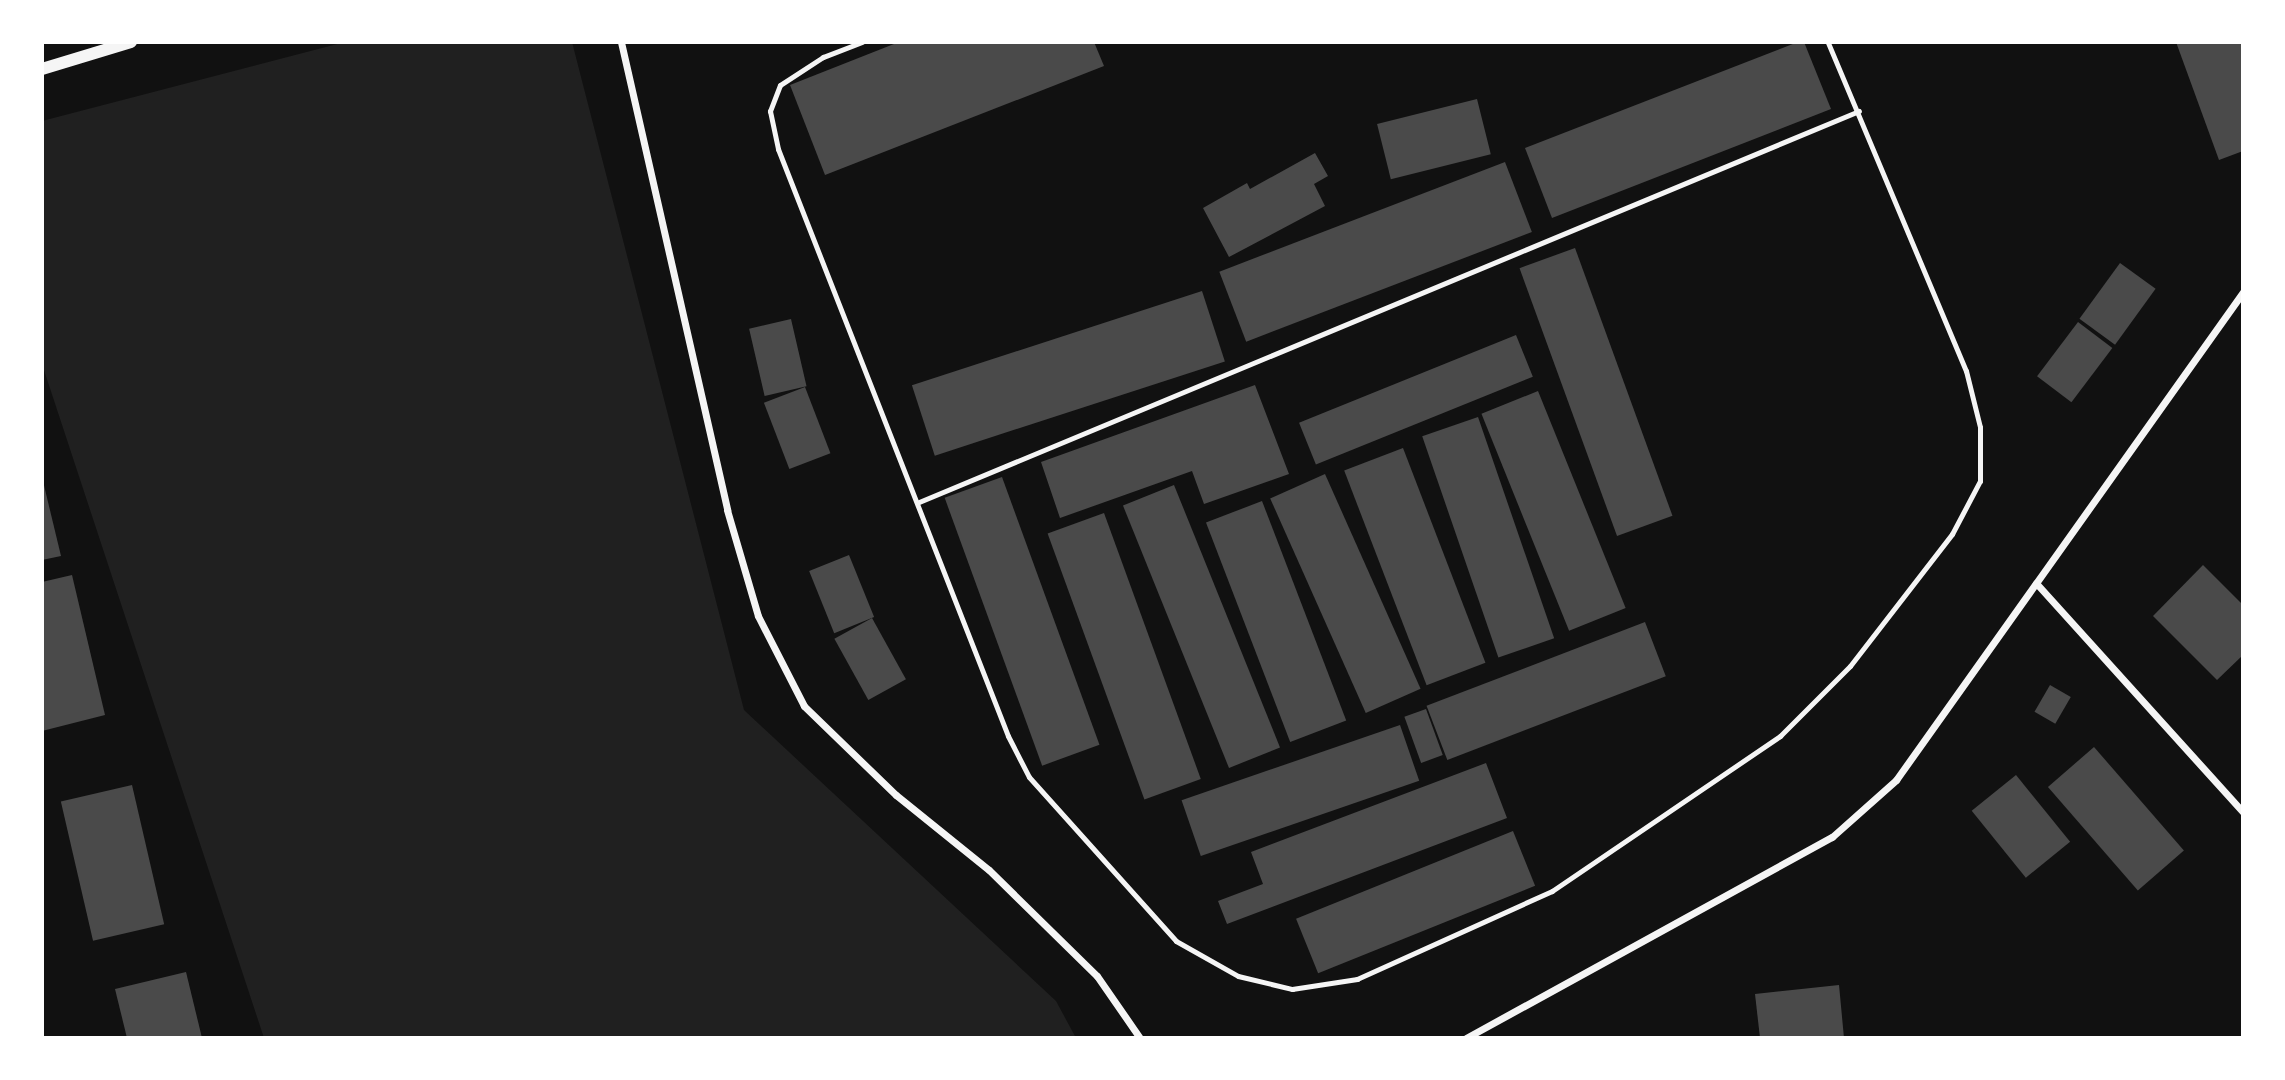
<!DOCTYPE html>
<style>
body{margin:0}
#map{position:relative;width:2285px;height:1080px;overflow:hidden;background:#111;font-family:Karla,sans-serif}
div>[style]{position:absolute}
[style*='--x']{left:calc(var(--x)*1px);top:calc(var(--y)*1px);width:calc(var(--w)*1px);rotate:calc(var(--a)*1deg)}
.green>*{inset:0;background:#202020}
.building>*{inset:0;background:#4a4a4a;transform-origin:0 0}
.service>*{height:5px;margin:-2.5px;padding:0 2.5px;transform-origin:2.5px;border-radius:2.5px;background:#f5f5f5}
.minor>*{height:7px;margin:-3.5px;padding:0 3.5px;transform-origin:3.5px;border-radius:3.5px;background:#f5f5f5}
.tertiary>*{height:12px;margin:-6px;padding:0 6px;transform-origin:6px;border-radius:6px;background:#f5f5f5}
span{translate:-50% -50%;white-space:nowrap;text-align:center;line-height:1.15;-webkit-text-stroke:6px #fff;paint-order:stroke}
.frame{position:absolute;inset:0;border:44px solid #fff;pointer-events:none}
</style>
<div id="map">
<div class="green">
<i style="clip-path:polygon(345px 42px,572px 42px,744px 710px,1056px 1001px,1076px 1038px,264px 1038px,42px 364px,42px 121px)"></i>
</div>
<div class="building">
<i style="clip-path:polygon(899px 42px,1094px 42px,1104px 66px,825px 175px,790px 85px)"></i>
<i style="clip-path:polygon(1798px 42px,1804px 42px,1831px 109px,1552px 218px,1525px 148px)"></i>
<i style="clip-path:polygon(2176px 42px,2243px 42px,2243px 151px,2219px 160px)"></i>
<i style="left:1477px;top:99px;width:57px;height:103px;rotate:76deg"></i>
<i style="clip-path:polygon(1315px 153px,1328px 176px,1314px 184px,1325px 206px,1229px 257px,1203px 208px,1247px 183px,1250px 189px)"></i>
<i style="left:1505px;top:162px;width:75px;height:306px;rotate:69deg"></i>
<i style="left:1575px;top:248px;width:285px;height:59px;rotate:70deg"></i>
<i style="left:2120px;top:263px;width:44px;height:69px;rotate:36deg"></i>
<i style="left:1202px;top:291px;width:74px;height:305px;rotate:72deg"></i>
<i style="left:791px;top:319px;width:69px;height:43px;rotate:77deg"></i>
<i style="left:2078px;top:322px;width:43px;height:68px;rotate:37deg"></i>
<i style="left:1516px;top:335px;width:45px;height:234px;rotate:68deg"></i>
<i style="clip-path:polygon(1255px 385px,1289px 474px,1204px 504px,1192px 471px,1060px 518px,1041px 462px)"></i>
<i style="left:805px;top:387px;width:71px;height:44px;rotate:69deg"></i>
<i style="left:1538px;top:391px;width:234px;height:61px;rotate:68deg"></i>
<i style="left:1478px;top:417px;width:234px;height:59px;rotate:71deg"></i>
<i style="left:1403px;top:448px;width:230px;height:63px;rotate:69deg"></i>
<i style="left:1325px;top:474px;width:235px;height:60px;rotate:66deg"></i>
<i style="clip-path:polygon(42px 477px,61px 556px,42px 560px)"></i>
<i style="left:1002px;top:477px;width:285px;height:61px;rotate:70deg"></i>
<i style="left:1174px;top:485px;width:283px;height:55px;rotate:68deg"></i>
<i style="left:1262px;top:501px;width:235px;height:60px;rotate:69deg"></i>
<i style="left:1104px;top:513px;width:283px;height:60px;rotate:70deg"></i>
<i style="left:849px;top:555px;width:67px;height:43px;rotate:68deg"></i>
<i style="clip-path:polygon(2203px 565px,2243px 605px,2243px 655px,2217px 680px,2153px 616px)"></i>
<i style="clip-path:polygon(72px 575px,105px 715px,42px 731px,42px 582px)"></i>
<i style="left:872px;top:618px;width:70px;height:43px;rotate:61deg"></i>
<i style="left:1645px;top:622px;width:58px;height:234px;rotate:69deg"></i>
<i style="left:2050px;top:685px;width:24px;height:31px;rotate:30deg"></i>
<i style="left:1426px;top:709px;width:49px;height:23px;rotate:70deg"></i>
<i style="left:1400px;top:725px;width:59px;height:231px;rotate:71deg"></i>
<i style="left:2094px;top:747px;width:137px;height:61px;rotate:49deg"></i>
<i style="clip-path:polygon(1486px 763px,1507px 818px,1227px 924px,1218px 901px,1263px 884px,1251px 852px)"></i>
<i style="left:2016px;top:775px;width:86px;height:57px;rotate:51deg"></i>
<i style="left:132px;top:785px;width:143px;height:73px;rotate:77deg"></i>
<i style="left:1513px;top:831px;width:59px;height:234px;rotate:68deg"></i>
<i style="clip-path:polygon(186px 972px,202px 1038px,127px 1038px,115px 989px)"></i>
<i style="clip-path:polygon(1839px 985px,1844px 1038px,1760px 1038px,1755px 994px)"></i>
</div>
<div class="service">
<i style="--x:862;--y:42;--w:42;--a:159"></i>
<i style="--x:823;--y:57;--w:51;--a:146.9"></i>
<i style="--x:780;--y:85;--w:28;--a:111"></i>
<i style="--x:770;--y:111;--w:39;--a:78"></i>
<i style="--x:778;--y:149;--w:630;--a:68.6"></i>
<i style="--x:1008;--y:736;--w:46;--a:62.9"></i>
<i style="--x:1029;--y:777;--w:220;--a:48.1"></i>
<i style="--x:1176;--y:941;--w:71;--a:29.4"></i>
<i style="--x:1238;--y:976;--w:56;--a:13.5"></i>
<i style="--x:1292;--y:989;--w:66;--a:-8.7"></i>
<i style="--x:1357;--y:979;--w:214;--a:-24.3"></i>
<i style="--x:1552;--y:891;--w:276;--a:-34.2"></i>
<i style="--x:1780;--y:736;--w:99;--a:-45"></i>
<i style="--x:1850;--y:666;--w:167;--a:-52.3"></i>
<i style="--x:1952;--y:534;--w:60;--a:-62.2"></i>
<i style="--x:1980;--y:481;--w:54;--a:-90"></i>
<i style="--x:1980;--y:427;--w:58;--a:-104"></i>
<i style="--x:1966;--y:371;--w:357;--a:-112.8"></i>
<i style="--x:919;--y:502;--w:1018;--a:-22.59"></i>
</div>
<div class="minor">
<i style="--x:621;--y:42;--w:480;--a:77.2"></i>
<i style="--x:727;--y:510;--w:110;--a:73.7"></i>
<i style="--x:758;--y:616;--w:101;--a:62.9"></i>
<i style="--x:804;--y:706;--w:128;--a:44.1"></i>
<i style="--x:896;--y:795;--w:119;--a:38.9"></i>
<i style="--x:989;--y:870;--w:151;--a:44.5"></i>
<i style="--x:1097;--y:976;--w:75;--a:55.3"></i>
<i style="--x:2036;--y:583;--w:309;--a:47.9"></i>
<i style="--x:1466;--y:1038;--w:418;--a:-28.8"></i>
<i style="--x:1832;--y:837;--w:86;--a:-41.7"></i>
<i style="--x:1896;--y:780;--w:599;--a:-54.58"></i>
</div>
<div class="tertiary">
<i style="--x:42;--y:69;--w:93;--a:-16.9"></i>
</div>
<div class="frame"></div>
</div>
